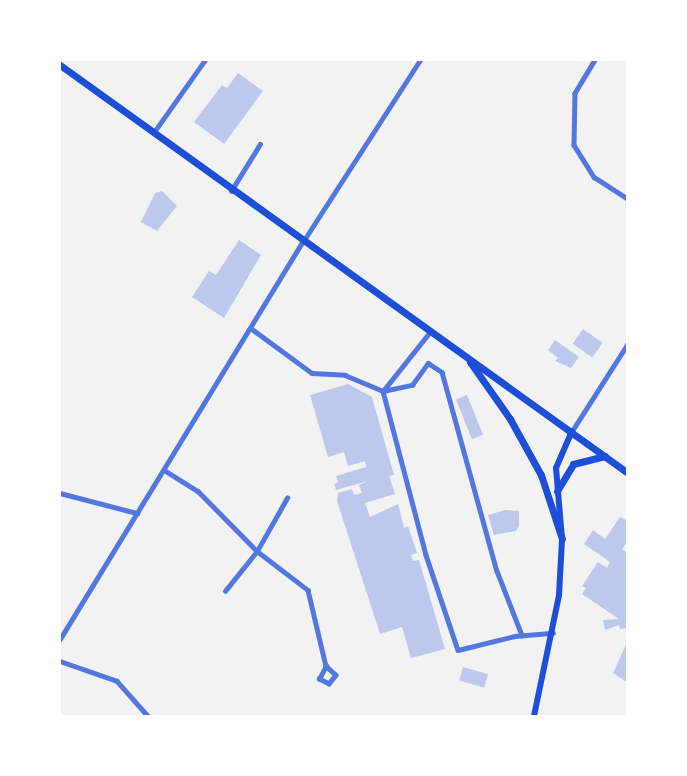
<!DOCTYPE html>
<style>
body{margin:0}
#map{position:relative;width:687px;height:776px;overflow:hidden;background:#f2f2f2;font-family:Quicksand,sans-serif}
div>[style]{position:absolute}
[style*='--x']{left:calc(var(--x)*1px);top:calc(var(--y)*1px);width:calc(var(--w)*1px);rotate:calc(var(--a)*1deg)}
.building>*{inset:0;background:#bdc9ec;transform-origin:0 0}
.minor>*{height:4.5px;margin:-2.25px;padding:0 2.25px;transform-origin:2.25px;border-radius:2.25px;background:#5277de}
.tertiary>*{height:5px;margin:-2.5px;padding:0 2.5px;transform-origin:2.5px;border-radius:2.5px;background:#5277de}
.secondary>*{height:6px;margin:-3px;padding:0 3px;transform-origin:3px;border-radius:3px;background:#1d4ed8}
.primary>*{height:7px;margin:-3.5px;padding:0 3.5px;transform-origin:3.5px;border-radius:3.5px;background:#1d4ed8}
span{translate:-50% -50%;white-space:nowrap;text-align:center;line-height:1.15;-webkit-text-stroke:5px #fff;paint-order:stroke}
.frame{position:absolute;inset:0;border:61px solid #fff;pointer-events:none}
</style>
<div id="map">
<div class="building">
<i style="clip-path:polygon(238px 73px,263px 91px,224px 144px,194px 122px,222px 85px,227px 88px)"></i>
<i style="clip-path:polygon(162px 191px,177px 206px,157px 231px,141px 222px,155px 193px)"></i>
<i style="clip-path:polygon(239px 240px,261px 255px,224px 318px,192px 297px,209px 271px,216px 275px)"></i>
<i style="left:583px;top:329px;width:24px;height:18px;rotate:35deg"></i>
<i style="clip-path:polygon(555px 340px,579px 357px,571px 368px,555px 361px,558px 358px,548px 350px)"></i>
<i style="clip-path:polygon(348px 384px,372px 397px,394px 475px,389px 476px,395px 494px,365px 503px,370px 517px,398px 504px,404px 528px,408px 526px,417px 553px,411px 555px,413px 561px,419px 560px,445px 649px,411px 658px,402px 627px,380px 634px,337px 501px,338px 493px,352px 489px,354px 495px,362px 493px,359px 485px,368px 481px,336px 490px,334px 484px,338px 482px,336px 476px,366px 467px,365px 461px,348px 466px,344px 452px,328px 457px,310px 395px)"></i>
<i style="left:467px;top:395px;width:43px;height:12px;rotate:68deg"></i>
<i style="clip-path:polygon(505px 510px,519px 511px,519px 526px,516px 531px,494px 535px,488px 515px)"></i>
<i style="clip-path:polygon(620px 517px,628px 521px,628px 541px,622px 549px,628px 553px,628px 628px,620px 629px,619px 625px,605px 630px,603px 620px,619px 619px,582px 594px,586px 588px,582px 586px,598px 562px,607px 568px,610px 562px,584px 544px,593px 530px,605px 539px)"></i>
<i style="clip-path:polygon(628px 640px,628px 683px,613px 673px)"></i>
<i style="left:463px;top:667px;width:26px;height:14px;rotate:16deg"></i>
</div>
<div class="minor">
<i style="--x:595;--y:60;--w:39;--a:121"></i>
<i style="--x:575;--y:93;--w:52;--a:91.1"></i>
<i style="--x:574;--y:145;--w:38;--a:58"></i>
<i style="--x:594;--y:177;--w:40;--a:32.9"></i>
<i style="--x:154;--y:132;--w:88;--a:-54.7"></i>
<i style="--x:231;--y:191;--w:55;--a:-58.3"></i>
<i style="--x:252;--y:329;--w:74;--a:36.3"></i>
<i style="--x:312;--y:373;--w:33;--a:3"></i>
<i style="--x:345;--y:375;--w:41;--a:22.8"></i>
<i style="--x:383;--y:391;--w:30;--a:-12"></i>
<i style="--x:412;--y:385;--w:27;--a:-54"></i>
<i style="--x:428;--y:363;--w:17;--a:33"></i>
<i style="--x:442;--y:372;--w:206;--a:74.6"></i>
<i style="--x:497;--y:571;--w:69;--a:68.7"></i>
<i style="--x:383;--y:391;--w:170;--a:75.3"></i>
<i style="--x:426;--y:555;--w:100;--a:71.4"></i>
<i style="--x:458;--y:650;--w:59;--a:-13.8"></i>
<i style="--x:515;--y:636;--w:38;--a:-5"></i>
<i style="--x:383;--y:391;--w:75;--a:-51.5"></i>
<i style="--x:572;--y:431;--w:104;--a:-57.5"></i>
<i style="--x:164;--y:470;--w:40;--a:32"></i>
<i style="--x:198;--y:491;--w:84;--a:45.5"></i>
<i style="--x:257;--y:551;--w:64;--a:37.4"></i>
<i style="--x:308;--y:590;--w:78;--a:76.7"></i>
<i style="--x:326;--y:666;--w:13;--a:42"></i>
<i style="--x:336;--y:675;--w:11;--a:128"></i>
<i style="--x:329;--y:684;--w:11;--a:-153"></i>
<i style="--x:319;--y:679;--w:15;--a:-62"></i>
<i style="--x:60;--y:493;--w:80;--a:14.6"></i>
<i style="--x:225;--y:591;--w:51;--a:-51.3"></i>
<i style="--x:257;--y:551;--w:61;--a:-60.5"></i>
<i style="--x:60;--y:639;--w:464;--a:-58.6"></i>
<i style="--x:60;--y:661;--w:60;--a:19.3"></i>
<i style="--x:117;--y:681;--w:47;--a:48.5"></i>
</div>
<div class="tertiary">
<i style="--x:302;--y:243;--w:218;--a:-57.2"></i>
</div>
<div class="secondary">
<i style="--x:534;--y:716;--w:124;--a:-78.3"></i>
<i style="--x:559;--y:595;--w:56;--a:-86.9"></i>
<i style="--x:562;--y:539;--w:71;--a:-94.8"></i>
<i style="--x:556;--y:468;--w:40;--a:-66.6"></i>
</div>
<div class="primary">
<i style="--x:60;--y:65;--w:699;--a:35.69"></i>
<i style="--x:470;--y:362;--w:70;--a:54.9"></i>
<i style="--x:510;--y:419;--w:64;--a:61"></i>
<i style="--x:541;--y:475;--w:67;--a:71.8"></i>
<i style="--x:557;--y:491;--w:31;--a:-59"></i>
<i style="--x:573;--y:464;--w:33;--a:-14"></i>
</div>
<div class="frame"></div>
</div>
